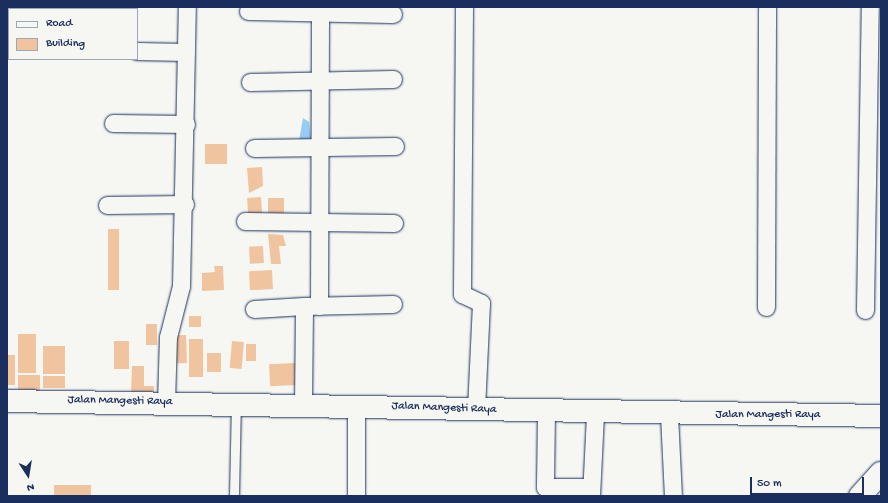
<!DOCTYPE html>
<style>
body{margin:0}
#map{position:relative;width:888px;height:503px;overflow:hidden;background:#f6f6f2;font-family:"Gochi Hand",sans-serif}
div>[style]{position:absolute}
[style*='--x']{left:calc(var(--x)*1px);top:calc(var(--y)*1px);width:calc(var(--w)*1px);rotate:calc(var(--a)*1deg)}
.water>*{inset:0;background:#97cdf5}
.building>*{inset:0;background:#f1c4a0;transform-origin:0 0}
.roads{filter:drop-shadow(0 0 1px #1b2f5e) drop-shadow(0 0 1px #1b2f5e)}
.service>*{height:9px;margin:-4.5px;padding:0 4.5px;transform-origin:4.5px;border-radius:4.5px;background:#f6f6f2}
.minor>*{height:17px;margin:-8.5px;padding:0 8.5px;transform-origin:8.5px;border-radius:8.5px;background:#f6f6f2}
.tertiary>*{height:22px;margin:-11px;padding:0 11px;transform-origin:11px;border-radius:11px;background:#f6f6f2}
span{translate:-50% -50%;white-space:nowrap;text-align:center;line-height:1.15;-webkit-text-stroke:3.5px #f6f6f2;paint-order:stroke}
.street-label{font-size:12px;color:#1b2f5e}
.frame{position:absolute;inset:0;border:8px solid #1b2f5e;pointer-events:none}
.legend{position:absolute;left:8px;top:8px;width:130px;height:52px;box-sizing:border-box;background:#f6f6f2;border:1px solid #9ea6b7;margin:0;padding:5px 7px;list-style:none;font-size:12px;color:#1b2f5e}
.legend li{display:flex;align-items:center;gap:8px;height:20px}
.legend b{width:20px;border:1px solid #9ea6b7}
.north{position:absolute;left:8px;top:455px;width:40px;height:40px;-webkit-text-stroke:3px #f6f6f2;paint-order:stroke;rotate:168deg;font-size:11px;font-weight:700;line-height:16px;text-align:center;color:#1b2f5e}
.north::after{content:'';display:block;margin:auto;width:14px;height:18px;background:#1b2f5e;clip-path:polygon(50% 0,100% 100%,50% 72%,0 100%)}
.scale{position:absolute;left:750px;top:477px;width:114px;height:18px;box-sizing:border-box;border:2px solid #1b2f5e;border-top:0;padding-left:5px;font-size:12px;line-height:14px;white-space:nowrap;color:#1b2f5e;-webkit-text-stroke:3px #f6f6f2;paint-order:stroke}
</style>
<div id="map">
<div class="water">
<i style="clip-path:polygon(303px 118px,309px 122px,311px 139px,299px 141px)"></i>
</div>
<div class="building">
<i style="left:205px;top:144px;width:22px;height:20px"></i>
<i style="clip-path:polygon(262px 167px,263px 186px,249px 193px,247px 168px)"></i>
<i style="left:261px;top:197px;width:16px;height:14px;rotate:86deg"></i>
<i style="left:284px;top:198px;width:16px;height:16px;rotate:90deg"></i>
<i style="left:108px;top:229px;width:11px;height:61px"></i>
<i style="clip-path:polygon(268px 234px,283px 235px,286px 246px,279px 246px,281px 264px,271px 264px)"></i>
<i style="left:263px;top:246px;width:17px;height:14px;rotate:87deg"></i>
<i style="clip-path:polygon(214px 266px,223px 266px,224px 290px,202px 291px,202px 273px,215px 272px)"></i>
<i style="left:272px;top:270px;width:19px;height:23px;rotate:87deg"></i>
<i style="left:201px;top:316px;width:11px;height:12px;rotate:90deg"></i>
<i style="left:146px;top:324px;width:11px;height:21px"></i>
<i style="left:18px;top:334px;width:18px;height:39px"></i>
<i style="left:186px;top:335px;width:28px;height:10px;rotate:88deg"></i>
<i style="left:189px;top:339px;width:14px;height:38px"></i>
<i style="left:129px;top:341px;width:28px;height:15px;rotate:90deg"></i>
<i style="left:232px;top:341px;width:12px;height:27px;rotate:5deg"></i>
<i style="left:246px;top:344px;width:10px;height:17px"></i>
<i style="left:65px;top:346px;width:28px;height:22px;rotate:90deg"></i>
<i style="left:221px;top:353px;width:19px;height:14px;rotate:90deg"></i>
<i style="left:7px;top:355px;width:8px;height:30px"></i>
<i style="left:295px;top:363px;width:22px;height:26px;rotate:87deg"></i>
<i style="clip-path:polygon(132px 366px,144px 366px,144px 386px,154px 386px,154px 393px,131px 393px)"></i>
<i style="left:40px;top:375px;width:16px;height:22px;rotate:90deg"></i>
<i style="left:65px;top:376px;width:12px;height:22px;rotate:90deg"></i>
<i style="left:91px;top:485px;width:11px;height:37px;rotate:90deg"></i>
</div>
<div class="roads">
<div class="service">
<i style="--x:234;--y:496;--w:92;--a:-88.8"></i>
</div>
<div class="minor">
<i style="--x:464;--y:7;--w:287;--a:90.4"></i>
<i style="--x:462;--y:294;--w:21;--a:25"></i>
<i style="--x:481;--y:303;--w:107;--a:92.7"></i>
<i style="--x:248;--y:11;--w:145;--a:1.2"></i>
<i style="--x:137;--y:51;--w:49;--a:1.2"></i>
<i style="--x:250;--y:82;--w:143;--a:-1.2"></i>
<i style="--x:113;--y:123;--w:73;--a:0.8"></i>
<i style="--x:254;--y:148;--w:141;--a:-0.8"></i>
<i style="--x:107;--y:205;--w:78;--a:-0.7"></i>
<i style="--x:245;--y:221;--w:149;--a:0.8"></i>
<i style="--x:319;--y:306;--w:299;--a:-89.8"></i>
<i style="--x:766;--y:307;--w:300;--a:-89.8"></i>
<i style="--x:254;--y:309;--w:50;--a:-3.4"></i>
<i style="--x:865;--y:310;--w:303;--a:-89.1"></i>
<i style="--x:166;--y:403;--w:66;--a:-88.3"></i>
<i style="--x:168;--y:337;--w:53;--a:-75.7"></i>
<i style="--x:181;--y:286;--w:279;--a:-88.8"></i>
<i style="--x:303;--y:404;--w:98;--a:-89.4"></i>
<i style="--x:304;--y:306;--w:89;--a:-1.3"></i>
<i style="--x:356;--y:406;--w:90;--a:90"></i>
<i style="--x:546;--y:412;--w:75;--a:90.8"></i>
<i style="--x:545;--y:487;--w:46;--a:0"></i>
<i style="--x:669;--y:415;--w:81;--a:87.2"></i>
<i style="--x:591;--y:496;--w:83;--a:-87.2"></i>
</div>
<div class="tertiary">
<i style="--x:7;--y:401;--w:874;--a:0.98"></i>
<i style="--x:860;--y:496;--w:31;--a:-48"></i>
</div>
</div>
<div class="street-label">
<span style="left:120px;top:402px;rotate:1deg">Jalan Mangesti Raya</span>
<span style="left:444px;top:409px;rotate:2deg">Jalan Mangesti Raya</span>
<span style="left:768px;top:416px">Jalan Mangesti Raya</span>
</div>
<div class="frame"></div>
<ul class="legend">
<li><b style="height:5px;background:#f6f6f2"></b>Road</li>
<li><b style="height:11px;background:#f1c4a0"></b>Building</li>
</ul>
<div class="north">N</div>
<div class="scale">50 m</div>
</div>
